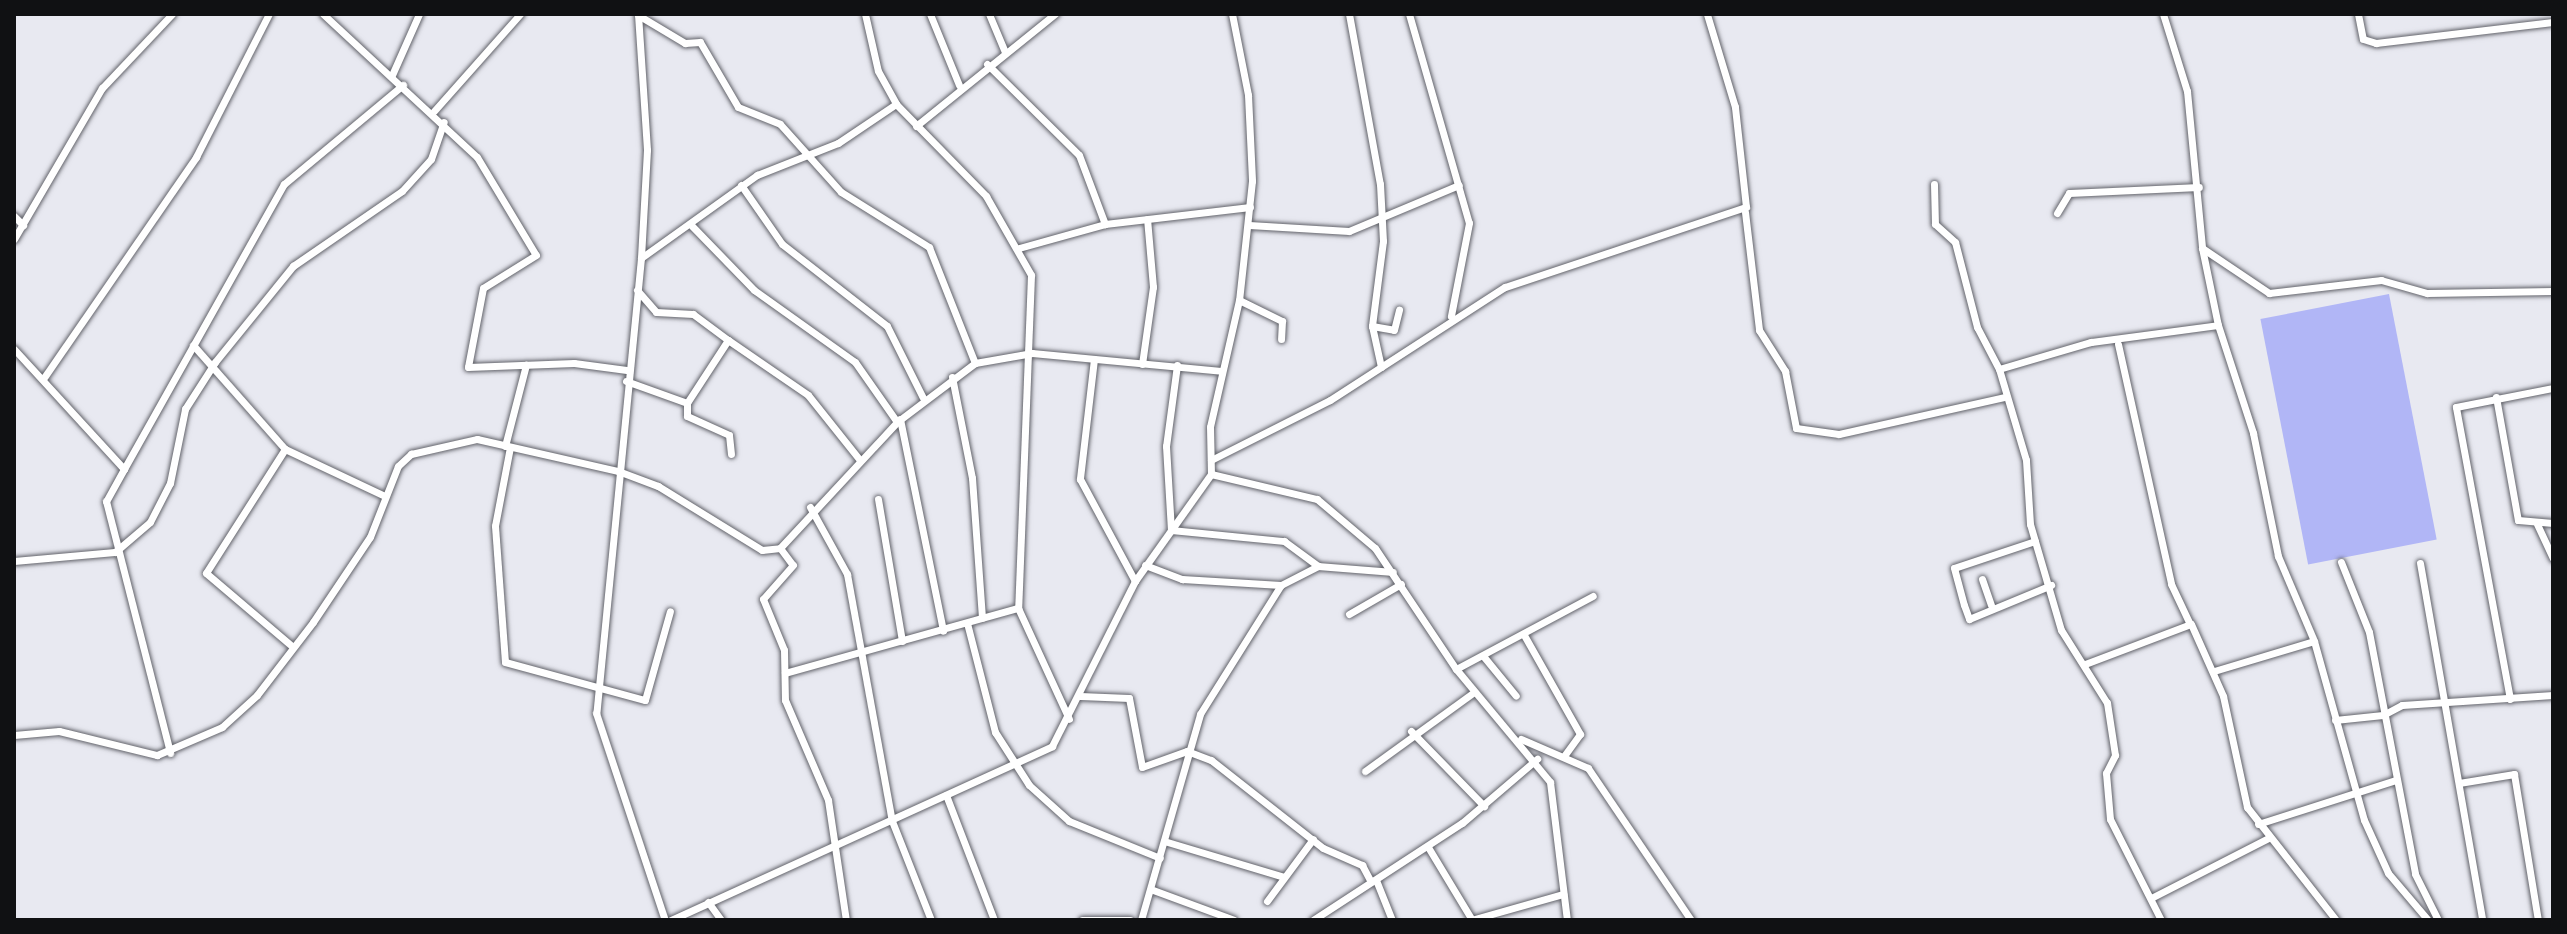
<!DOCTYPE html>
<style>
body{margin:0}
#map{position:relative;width:2567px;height:934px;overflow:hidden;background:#e8e9f1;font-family:Arial,sans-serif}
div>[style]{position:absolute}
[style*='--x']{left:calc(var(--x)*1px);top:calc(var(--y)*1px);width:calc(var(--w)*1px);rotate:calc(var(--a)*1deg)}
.forest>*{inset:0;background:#b1b6f6;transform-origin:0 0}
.roads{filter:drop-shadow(0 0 2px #62636a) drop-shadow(0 0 2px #62636a)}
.minor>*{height:7px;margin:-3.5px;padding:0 3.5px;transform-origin:3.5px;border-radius:3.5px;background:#fff}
span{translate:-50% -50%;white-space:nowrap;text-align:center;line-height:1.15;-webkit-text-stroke:7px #e8e9f1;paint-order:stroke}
.frame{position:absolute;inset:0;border:16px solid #101113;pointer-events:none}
</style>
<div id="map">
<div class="forest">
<i style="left:2389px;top:294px;width:250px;height:131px;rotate:79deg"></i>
</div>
<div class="roads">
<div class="minor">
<i style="--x:323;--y:14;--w:210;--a:42.9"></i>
<i style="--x:477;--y:157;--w:114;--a:59"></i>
<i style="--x:536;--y:255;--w:62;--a:148.1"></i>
<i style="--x:483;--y:288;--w:80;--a:100.8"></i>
<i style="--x:468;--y:367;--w:106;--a:-2.2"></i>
<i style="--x:574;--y:363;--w:53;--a:7.5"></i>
<i style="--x:638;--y:14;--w:136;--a:86.2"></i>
<i style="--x:647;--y:150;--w:108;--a:93.2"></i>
<i style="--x:641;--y:258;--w:457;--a:95.6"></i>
<i style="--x:596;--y:713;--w:218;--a:71.6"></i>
<i style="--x:865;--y:14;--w:58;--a:77.2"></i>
<i style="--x:878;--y:71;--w:38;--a:61"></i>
<i style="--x:896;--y:104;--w:129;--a:45.6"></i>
<i style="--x:986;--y:196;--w:91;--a:60.3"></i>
<i style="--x:1031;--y:275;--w:333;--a:92.2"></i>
<i style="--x:1018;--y:608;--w:122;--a:65.3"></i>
<i style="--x:930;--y:14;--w:77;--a:67.8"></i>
<i style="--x:989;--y:14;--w:41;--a:67.2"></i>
<i style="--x:1232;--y:14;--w:83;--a:78.8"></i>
<i style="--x:1248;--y:95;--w:86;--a:87.3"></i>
<i style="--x:1252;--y:181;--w:120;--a:96.2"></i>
<i style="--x:1239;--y:300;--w:130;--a:102.9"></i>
<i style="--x:1210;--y:427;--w:47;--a:88.8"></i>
<i style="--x:1211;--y:474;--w:109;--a:13.3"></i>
<i style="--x:1317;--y:499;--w:76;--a:40.2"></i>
<i style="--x:1375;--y:548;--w:146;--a:56.2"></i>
<i style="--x:1456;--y:669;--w:147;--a:50.2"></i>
<i style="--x:1550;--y:782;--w:139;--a:83"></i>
<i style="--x:1349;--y:14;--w:173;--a:79.7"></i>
<i style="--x:1380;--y:184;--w:57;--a:87"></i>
<i style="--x:1383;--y:241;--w:86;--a:97.4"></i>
<i style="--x:1372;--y:326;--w:42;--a:77.6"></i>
<i style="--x:1409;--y:14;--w:217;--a:74"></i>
<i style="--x:1469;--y:223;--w:95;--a:101"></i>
<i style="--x:2163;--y:14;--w:81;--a:72.7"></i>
<i style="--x:2187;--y:91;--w:158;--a:84.5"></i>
<i style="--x:2202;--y:248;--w:79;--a:78.3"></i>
<i style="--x:2218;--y:325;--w:114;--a:72"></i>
<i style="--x:2253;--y:433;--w:126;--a:78.5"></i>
<i style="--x:2278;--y:556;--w:92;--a:67"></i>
<i style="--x:2314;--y:641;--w:186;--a:74.4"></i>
<i style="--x:2364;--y:820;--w:58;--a:65.6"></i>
<i style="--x:2388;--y:873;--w:62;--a:49.6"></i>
<i style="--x:2358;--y:14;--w:25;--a:79"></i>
<i style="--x:2363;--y:39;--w:14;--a:17"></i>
<i style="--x:2376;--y:43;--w:178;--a:-6.8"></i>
<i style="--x:638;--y:15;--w:55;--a:30.8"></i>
<i style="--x:685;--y:43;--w:15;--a:-4"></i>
<i style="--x:700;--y:42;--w:75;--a:59.7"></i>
<i style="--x:738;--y:107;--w:45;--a:22"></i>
<i style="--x:780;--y:124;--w:91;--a:48.1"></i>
<i style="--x:841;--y:192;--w:104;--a:32"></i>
<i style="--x:929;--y:247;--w:125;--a:68.4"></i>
<i style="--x:987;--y:64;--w:129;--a:44.7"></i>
<i style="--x:1079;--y:155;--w:74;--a:69.4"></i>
<i style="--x:392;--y:75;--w:67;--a:-66.1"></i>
<i style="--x:434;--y:111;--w:130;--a:-48.4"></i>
<i style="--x:916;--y:126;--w:179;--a:-38.9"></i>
<i style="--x:1934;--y:184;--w:40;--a:88.6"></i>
<i style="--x:1935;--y:224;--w:27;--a:42"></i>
<i style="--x:1955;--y:242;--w:88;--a:75.5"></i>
<i style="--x:1977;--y:327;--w:47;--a:62.4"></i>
<i style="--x:741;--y:185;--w:72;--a:55.2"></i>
<i style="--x:782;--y:244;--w:133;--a:38"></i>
<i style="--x:887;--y:326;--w:80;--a:63.4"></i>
<i style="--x:1745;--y:212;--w:119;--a:83.2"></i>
<i style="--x:1759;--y:330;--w:49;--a:57.6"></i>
<i style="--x:1785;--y:371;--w:58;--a:79.1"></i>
<i style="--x:1796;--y:428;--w:43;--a:7.9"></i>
<i style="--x:1839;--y:434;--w:169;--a:-12.6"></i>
<i style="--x:2057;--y:213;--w:23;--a:-59"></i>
<i style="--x:2069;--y:193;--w:130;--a:-2.6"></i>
<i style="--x:14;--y:216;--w:13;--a:45"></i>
<i style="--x:1249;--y:225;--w:100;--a:3.4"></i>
<i style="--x:1349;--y:231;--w:119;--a:-22.7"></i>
<i style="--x:692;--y:226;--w:89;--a:45.9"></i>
<i style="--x:754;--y:290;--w:124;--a:35.5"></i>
<i style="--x:855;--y:362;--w:73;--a:55"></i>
<i style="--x:14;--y:239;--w:175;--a:-59.8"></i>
<i style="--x:102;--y:88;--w:102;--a:-46.6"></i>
<i style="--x:1019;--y:248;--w:89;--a:-15.6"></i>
<i style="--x:1105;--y:224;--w:146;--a:-6.7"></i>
<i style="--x:2202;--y:248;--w:81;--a:33.9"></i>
<i style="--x:2269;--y:293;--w:113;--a:-6.6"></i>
<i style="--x:2381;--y:280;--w:48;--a:15.8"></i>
<i style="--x:2427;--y:293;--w:126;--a:-0.9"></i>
<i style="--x:641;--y:258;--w:143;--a:-35.6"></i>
<i style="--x:757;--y:175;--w:87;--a:-21.6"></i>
<i style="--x:838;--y:143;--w:70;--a:-33.9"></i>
<i style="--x:637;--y:290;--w:29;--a:49"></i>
<i style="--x:656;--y:312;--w:37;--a:3"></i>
<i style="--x:693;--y:314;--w:44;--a:36.6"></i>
<i style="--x:728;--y:340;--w:75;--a:123.1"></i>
<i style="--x:1239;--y:300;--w:48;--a:26"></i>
<i style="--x:1282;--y:321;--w:18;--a:93"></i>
<i style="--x:1372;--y:326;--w:22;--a:10"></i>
<i style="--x:1394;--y:330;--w:21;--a:-76"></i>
<i style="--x:728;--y:340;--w:97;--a:34.5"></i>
<i style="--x:808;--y:395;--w:82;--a:51.4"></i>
<i style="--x:2118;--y:344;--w:246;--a:77.5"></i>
<i style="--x:2171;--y:584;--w:42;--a:64.7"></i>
<i style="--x:193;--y:345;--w:139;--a:48.5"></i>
<i style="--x:285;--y:449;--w:110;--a:25.2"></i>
<i style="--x:14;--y:349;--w:163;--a:47.5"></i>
<i style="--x:124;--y:469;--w:37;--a:119"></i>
<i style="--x:106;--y:501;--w:260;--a:75.7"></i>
<i style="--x:1094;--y:359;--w:121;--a:96.7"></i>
<i style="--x:1080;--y:479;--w:116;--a:61.7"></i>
<i style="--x:1142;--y:364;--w:78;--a:-81.9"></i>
<i style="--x:1153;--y:287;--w:68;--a:-95"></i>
<i style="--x:1177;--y:365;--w:82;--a:97.7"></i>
<i style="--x:1166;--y:446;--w:84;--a:86.6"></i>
<i style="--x:1171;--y:530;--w:114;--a:5.6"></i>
<i style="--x:1284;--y:541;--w:42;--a:36.3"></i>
<i style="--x:952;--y:377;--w:103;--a:78.8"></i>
<i style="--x:972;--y:478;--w:140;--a:85.9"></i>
<i style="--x:43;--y:379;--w:270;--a:-55.4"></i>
<i style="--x:196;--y:157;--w:161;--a:-63"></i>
<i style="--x:626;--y:381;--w:65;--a:19.8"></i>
<i style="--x:687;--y:403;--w:13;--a:90"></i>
<i style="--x:687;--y:416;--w:46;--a:24.3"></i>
<i style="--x:729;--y:435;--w:19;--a:84"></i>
<i style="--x:2496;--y:397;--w:125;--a:79.9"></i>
<i style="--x:2518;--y:520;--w:35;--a:5"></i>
<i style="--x:900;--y:419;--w:216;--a:78.5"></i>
<i style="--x:505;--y:446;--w:84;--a:-75.5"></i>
<i style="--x:510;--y:447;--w:80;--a:100.8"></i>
<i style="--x:495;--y:526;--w:136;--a:85.8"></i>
<i style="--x:505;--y:662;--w:145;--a:15.2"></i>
<i style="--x:645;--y:700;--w:92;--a:-74.3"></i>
<i style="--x:285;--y:449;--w:147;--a:122.5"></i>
<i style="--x:206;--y:573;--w:114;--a:40.4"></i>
<i style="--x:1211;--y:460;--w:133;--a:-26.8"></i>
<i style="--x:1330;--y:400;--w:208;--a:-32.9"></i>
<i style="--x:1505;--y:287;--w:254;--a:-18.4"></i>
<i style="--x:1746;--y:207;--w:101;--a:-96.3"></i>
<i style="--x:1735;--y:107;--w:97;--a:-106.8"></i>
<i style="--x:124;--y:469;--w:327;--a:-60.7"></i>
<i style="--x:284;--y:184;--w:155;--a:-39.8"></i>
<i style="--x:878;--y:499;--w:144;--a:80.4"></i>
<i style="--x:810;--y:507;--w:77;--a:61.1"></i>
<i style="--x:847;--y:574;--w:251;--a:79.7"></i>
<i style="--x:892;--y:821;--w:106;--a:68.5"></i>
<i style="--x:2537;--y:524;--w:38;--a:65"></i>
<i style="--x:2035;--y:541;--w:85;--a:161.6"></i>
<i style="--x:1954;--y:568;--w:38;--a:75"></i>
<i style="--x:1964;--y:605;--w:15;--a:70"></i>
<i style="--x:1969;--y:619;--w:89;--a:-22.5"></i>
<i style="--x:780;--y:548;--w:21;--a:53"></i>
<i style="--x:793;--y:565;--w:45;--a:131.4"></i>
<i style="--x:763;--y:599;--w:55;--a:67.6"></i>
<i style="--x:784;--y:650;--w:50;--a:88.9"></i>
<i style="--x:785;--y:700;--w:109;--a:66.7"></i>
<i style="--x:828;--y:800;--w:121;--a:81.5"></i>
<i style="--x:14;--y:561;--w:101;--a:-5.1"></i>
<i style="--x:115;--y:552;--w:46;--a:-40.6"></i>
<i style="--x:150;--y:522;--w:44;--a:-62.9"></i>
<i style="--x:170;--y:483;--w:76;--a:-78.5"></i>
<i style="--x:185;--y:409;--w:56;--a:-57.4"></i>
<i style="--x:215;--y:362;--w:124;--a:-50.9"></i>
<i style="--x:293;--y:266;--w:132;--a:-34.5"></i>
<i style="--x:402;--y:191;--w:43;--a:-47.8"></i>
<i style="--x:431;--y:159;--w:39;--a:-71"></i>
<i style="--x:2341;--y:562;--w:75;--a:68.2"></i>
<i style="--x:2369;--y:632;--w:246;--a:79.2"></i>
<i style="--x:2415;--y:874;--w:51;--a:63.4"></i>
<i style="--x:2420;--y:563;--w:362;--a:80.1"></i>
<i style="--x:1145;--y:565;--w:40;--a:21"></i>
<i style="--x:1182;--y:579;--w:99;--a:3.5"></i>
<i style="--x:1982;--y:579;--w:28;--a:71"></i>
<i style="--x:1349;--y:614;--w:60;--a:-30"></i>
<i style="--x:967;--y:623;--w:113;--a:75.6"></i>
<i style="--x:995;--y:732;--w:63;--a:57.3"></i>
<i style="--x:1029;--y:785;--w:54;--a:42"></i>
<i style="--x:1069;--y:821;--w:98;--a:22.1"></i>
<i style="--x:1524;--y:635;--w:114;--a:60.5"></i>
<i style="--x:1580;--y:734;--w:26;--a:126"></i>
<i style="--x:1484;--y:657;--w:50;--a:50.6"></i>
<i style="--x:2085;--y:664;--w:113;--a:-20.7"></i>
<i style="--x:2191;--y:624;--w:79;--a:66"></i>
<i style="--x:2223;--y:696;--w:114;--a:77.8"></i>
<i style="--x:2247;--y:807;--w:144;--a:51.8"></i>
<i style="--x:1456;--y:669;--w:155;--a:-28.1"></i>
<i style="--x:2214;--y:671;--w:104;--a:-16.7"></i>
<i style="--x:785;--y:673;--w:242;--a:-15.6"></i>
<i style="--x:1080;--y:696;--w:49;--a:2.3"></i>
<i style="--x:1129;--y:698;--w:70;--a:79.3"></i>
<i style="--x:1142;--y:767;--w:48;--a:-19.6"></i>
<i style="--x:1187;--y:751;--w:26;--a:21"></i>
<i style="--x:1211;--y:760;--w:142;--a:38.2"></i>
<i style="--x:1323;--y:848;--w:43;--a:23.6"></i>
<i style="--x:1362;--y:865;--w:19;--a:62"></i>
<i style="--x:2510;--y:699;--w:297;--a:-100.5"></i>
<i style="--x:2456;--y:407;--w:99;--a:-11.1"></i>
<i style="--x:2335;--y:720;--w:48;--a:-5.9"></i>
<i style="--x:2383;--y:715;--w:21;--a:-28"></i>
<i style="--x:2402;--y:705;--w:151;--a:-3.8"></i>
<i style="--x:1411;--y:731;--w:105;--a:45.8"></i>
<i style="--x:14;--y:735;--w:45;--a:-5.1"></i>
<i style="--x:59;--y:731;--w:101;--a:13.8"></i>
<i style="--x:157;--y:755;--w:71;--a:-23.3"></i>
<i style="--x:222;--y:727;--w:47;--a:-42.4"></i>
<i style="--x:257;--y:695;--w:92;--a:-52.5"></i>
<i style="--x:313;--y:622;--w:102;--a:-56.2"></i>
<i style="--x:370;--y:537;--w:76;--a:-68.5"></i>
<i style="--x:398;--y:466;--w:18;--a:-43"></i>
<i style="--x:411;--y:454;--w:68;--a:-12.8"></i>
<i style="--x:477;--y:439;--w:145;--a:12.8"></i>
<i style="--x:618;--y:471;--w:43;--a:20.6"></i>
<i style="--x:658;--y:486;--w:122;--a:31.6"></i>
<i style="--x:762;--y:550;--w:18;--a:-6"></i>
<i style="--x:780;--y:548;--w:172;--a:-47.1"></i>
<i style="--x:897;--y:422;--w:98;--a:-37.1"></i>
<i style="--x:975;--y:363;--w:58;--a:-10"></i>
<i style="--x:1032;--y:353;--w:190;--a:5.4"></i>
<i style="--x:1521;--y:739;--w:73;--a:23.4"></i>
<i style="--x:1588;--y:768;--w:184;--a:55.9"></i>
<i style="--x:1365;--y:771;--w:135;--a:-35.9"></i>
<i style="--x:2459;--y:783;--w:56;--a:-9.3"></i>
<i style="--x:2514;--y:774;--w:148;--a:80.7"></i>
<i style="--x:946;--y:795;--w:134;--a:69"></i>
<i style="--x:2258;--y:824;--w:145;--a:-17.7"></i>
<i style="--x:1164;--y:841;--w:125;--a:16.7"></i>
<i style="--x:1428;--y:847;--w:85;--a:58.9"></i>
<i style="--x:1376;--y:880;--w:43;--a:68.2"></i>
<i style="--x:1153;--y:890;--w:86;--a:20.3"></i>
<i style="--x:2153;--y:897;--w:131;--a:-27.1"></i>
<i style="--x:1267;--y:901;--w:77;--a:-53.4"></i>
<i style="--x:708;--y:902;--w:22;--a:54"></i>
<i style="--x:671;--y:920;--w:419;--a:-24.5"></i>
<i style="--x:1052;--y:746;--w:185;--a:-63.3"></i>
<i style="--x:1135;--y:581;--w:131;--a:-54.6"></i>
<i style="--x:1082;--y:920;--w:48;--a:0"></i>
<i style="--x:1141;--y:920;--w:214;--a:-74"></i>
<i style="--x:1200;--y:714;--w:152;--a:-57.9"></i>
<i style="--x:1281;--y:585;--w:42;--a:-27.2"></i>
<i style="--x:1318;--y:566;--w:75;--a:4.6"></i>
<i style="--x:1313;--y:920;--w:178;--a:-33.1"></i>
<i style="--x:1462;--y:823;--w:99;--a:-40.5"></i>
<i style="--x:1471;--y:920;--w:96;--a:-15.8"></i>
<i style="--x:2161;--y:920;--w:113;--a:-116.8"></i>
<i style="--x:2110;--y:819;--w:46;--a:-95"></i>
<i style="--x:2106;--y:773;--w:20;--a:-63"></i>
<i style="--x:2115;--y:755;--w:53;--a:-98.7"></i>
<i style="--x:2107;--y:703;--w:86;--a:-122.2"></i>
<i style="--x:2061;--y:630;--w:110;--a:-106.3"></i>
<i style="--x:2030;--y:524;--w:64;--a:-93.6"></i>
<i style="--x:2026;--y:460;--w:95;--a:-106.5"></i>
<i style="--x:1999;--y:369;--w:96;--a:-16.4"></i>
<i style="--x:2091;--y:342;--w:128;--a:-7.6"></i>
</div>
</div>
<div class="frame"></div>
</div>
